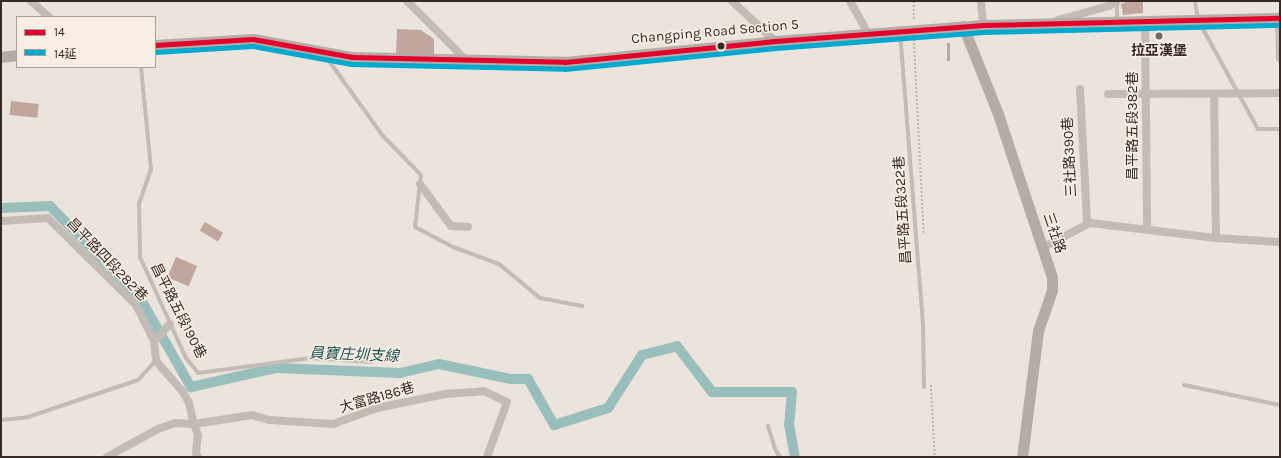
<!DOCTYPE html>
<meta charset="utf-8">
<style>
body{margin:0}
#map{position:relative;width:1281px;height:458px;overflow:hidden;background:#ebe4dc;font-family:Karla,"Noto Sans TC",sans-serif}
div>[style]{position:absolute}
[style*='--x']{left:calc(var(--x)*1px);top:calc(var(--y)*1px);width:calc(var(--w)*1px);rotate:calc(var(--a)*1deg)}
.canal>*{height:10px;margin:-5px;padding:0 5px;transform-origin:5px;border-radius:5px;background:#98bfbc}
.building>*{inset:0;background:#c0a69d;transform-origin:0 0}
.path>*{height:1.5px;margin-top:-0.75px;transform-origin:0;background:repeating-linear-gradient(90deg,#bcb4af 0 2px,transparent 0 4px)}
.lane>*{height:4px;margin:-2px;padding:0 2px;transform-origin:2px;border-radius:2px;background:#c3bcb6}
.street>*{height:8px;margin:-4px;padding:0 4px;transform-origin:4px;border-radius:4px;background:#c3bcb6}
.secondary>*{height:11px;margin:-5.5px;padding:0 5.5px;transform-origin:5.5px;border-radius:5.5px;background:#b4aca6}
.bus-1>*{height:5px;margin:-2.5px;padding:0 2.5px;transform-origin:2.5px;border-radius:2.5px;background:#e4002b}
.bus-2>*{height:5px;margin:-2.5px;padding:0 2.5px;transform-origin:2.5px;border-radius:2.5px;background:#00a9ce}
.dots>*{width:11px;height:11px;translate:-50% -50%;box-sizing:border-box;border:2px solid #f9eee3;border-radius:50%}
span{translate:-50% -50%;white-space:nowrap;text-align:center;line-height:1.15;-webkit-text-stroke:3px #f9eee3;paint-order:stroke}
.street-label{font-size:14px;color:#342925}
.poi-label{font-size:14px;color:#342925;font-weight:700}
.water-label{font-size:15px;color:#1a5556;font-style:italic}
.frame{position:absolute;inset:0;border:2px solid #342925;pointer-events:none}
.legend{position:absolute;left:16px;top:16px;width:140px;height:52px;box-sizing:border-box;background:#f9eee3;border:1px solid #aa9f97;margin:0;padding:5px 7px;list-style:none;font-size:12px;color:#342925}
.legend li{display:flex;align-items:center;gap:8px;height:20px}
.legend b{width:20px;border:1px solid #aa9f97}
</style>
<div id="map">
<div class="canal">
<i style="--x:1;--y:208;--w:49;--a:-2.3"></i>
<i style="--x:50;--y:206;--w:129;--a:45.6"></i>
<i style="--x:140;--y:298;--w:103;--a:60.2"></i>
<i style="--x:191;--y:387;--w:87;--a:-12.6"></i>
<i style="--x:276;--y:368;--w:124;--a:2.3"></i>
<i style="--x:400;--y:373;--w:40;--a:-13"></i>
<i style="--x:439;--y:364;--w:74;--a:11.8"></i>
<i style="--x:511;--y:379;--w:17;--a:0"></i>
<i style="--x:528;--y:379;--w:53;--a:60.5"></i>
<i style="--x:554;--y:425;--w:57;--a:-17.5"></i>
<i style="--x:608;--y:408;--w:63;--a:-57.3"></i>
<i style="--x:642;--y:355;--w:36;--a:-14"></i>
<i style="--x:677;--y:346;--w:58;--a:52.7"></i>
<i style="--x:712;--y:392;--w:80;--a:0"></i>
<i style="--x:792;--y:392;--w:32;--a:95"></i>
<i style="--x:789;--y:424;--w:34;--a:80"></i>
</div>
<div class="building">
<i style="clip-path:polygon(1129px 1px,1143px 1px,1143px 13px,1123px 15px,1121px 4px)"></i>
<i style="clip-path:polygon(397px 29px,421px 30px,434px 39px,434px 56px,396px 55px)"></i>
<i style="left:947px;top:43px;width:3px;height:18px"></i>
<i style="left:11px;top:101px;width:28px;height:14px;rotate:6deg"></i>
<i style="left:205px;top:222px;width:21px;height:10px;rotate:31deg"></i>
<i style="left:176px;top:257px;width:23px;height:22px;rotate:23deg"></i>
</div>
<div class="path">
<i style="--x:914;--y:1;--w:19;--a:90"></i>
<i style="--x:914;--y:39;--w:196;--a:87.1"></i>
<i style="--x:931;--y:385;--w:72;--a:86.8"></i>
</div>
<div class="lane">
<i style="--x:1117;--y:1;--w:21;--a:90"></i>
<i style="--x:1195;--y:1;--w:19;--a:81"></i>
<i style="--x:1198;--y:20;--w:124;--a:61.2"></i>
<i style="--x:1258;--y:129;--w:22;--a:0"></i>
<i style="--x:900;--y:32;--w:293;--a:85.5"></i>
<i style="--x:923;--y:324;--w:63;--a:89.1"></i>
<i style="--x:324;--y:54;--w:101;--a:54.3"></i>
<i style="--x:383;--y:136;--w:54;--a:45.7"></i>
<i style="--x:421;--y:175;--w:52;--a:96.6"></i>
<i style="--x:415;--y:227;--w:43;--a:27.8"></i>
<i style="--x:453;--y:247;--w:49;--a:20.3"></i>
<i style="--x:499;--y:264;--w:53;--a:39.7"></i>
<i style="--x:540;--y:298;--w:43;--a:10.8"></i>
<i style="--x:141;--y:67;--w:102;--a:84.4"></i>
<i style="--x:151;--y:169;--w:36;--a:109"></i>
<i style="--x:139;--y:203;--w:54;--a:88.9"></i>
<i style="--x:140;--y:257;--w:111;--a:65.5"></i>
<i style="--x:186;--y:358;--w:19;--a:51"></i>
<i style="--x:198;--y:373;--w:114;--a:-7.6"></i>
<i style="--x:311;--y:358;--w:59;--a:3.9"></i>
<i style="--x:370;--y:362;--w:21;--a:-31"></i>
<i style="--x:1184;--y:385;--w:98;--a:11.8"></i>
<i style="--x:1;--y:420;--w:27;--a:-6"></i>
<i style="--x:28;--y:417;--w:116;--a:-18.6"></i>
<i style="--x:138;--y:380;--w:26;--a:-47"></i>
<i style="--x:768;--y:426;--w:24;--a:73"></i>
<i style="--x:775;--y:449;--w:9;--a:58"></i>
</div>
<div class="street">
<i style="--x:31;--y:1;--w:24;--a:42"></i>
<i style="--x:407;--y:1;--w:82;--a:45"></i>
<i style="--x:732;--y:1;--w:59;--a:42.9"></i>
<i style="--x:850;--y:1;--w:39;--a:61"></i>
<i style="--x:981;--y:1;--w:24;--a:85"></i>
<i style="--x:1279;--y:18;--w:40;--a:88.6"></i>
<i style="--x:1058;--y:20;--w:53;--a:-15.4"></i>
<i style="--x:1109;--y:6;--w:9;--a:-32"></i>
<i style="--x:1145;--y:23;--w:206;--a:89.4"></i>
<i style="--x:1080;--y:89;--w:135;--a:87"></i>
<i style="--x:1108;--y:94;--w:172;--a:-0.3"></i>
<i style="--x:1214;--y:94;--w:144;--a:89.2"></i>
<i style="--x:420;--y:184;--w:52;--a:53.6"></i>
<i style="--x:451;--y:226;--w:17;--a:3"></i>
<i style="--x:1;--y:221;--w:47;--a:-3.7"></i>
<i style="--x:48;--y:218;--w:124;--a:44.7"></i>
<i style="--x:136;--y:305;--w:40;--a:63.4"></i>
<i style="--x:154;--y:341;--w:20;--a:84"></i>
<i style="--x:156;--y:361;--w:41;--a:48.9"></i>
<i style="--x:183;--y:392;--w:13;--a:61"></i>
<i style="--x:189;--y:403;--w:22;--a:77"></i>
<i style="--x:194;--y:424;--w:19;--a:-177"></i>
<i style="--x:175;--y:423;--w:20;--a:160"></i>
<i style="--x:156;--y:430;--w:56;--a:151.1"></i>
<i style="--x:1044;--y:247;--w:52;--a:-27.6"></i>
<i style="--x:1090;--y:223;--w:127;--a:6.8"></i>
<i style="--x:1216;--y:238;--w:64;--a:3.6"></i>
<i style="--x:154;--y:341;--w:23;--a:-47"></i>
<i style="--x:198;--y:457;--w:4;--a:-117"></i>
<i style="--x:196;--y:453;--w:18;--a:-84"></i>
<i style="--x:198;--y:435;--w:12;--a:-110"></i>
<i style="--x:194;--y:424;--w:59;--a:-8.8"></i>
<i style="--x:252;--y:415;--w:19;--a:16"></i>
<i style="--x:270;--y:420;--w:63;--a:3.6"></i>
<i style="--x:333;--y:424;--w:47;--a:-20"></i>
<i style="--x:377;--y:408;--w:69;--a:-11.6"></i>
<i style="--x:445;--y:394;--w:39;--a:-4"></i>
<i style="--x:484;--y:391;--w:25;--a:26"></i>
<i style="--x:507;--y:402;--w:59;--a:110"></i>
</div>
<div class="secondary">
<i style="--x:963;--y:26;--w:95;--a:68.3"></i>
<i style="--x:998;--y:114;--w:172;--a:71.7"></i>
<i style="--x:1052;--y:277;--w:13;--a:90"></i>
<i style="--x:1052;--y:290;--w:43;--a:108.9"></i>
<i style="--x:1038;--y:331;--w:127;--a:97.2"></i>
<i style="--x:155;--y:45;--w:98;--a:-3.5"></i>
<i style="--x:253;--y:39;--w:101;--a:10.3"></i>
<i style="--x:352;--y:57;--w:213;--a:1.3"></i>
<i style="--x:565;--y:62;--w:211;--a:-5.7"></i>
<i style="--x:775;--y:41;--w:209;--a:-4.4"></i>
<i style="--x:983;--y:25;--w:297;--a:-1.4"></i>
<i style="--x:1;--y:57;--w:16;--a:-7"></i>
</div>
<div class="bus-1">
<i style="--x:155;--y:45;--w:98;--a:-3.5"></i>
<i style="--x:253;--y:39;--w:101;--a:10.3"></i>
<i style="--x:352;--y:57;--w:213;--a:1.3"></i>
<i style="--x:565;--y:62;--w:211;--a:-5.7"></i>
<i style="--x:775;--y:41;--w:209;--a:-4.4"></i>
<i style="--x:983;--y:25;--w:297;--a:-1.4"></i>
</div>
<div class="bus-2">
<i style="--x:155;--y:52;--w:98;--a:-3.5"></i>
<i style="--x:253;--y:46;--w:100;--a:10.4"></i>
<i style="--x:351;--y:64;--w:214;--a:1.3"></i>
<i style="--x:565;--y:69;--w:212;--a:-5.7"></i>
<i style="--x:776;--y:48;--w:208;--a:-4.4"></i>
<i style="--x:983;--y:32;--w:297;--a:-1.4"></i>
</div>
<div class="dots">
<i style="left:1159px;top:36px;background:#746a65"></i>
<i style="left:721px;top:46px;background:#342925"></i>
</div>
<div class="street-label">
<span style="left:715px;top:32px;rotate:-5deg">Changping Road Section 5</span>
<span style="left:1133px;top:126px;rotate:-90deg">昌平路五段382巷</span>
<span style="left:1070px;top:157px;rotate:-93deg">三社路390巷</span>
<span style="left:903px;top:210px;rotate:-94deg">昌平路五段322巷</span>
<span style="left:1054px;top:233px;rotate:71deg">三社路</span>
<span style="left:107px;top:260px;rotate:46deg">昌平路四段282巷</span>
<span style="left:178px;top:311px;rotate:63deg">昌平路五段190巷</span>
<span style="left:377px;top:398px;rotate:-16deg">大富路186巷</span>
</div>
<div class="poi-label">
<span style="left:1159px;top:51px">拉亞漢堡</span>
</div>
<div class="water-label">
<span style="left:354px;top:355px;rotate:2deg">員寶庄圳支線</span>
</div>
<div class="frame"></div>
<ul class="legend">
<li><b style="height:5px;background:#e4002b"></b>14</li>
<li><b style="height:5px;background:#00a9ce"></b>14延</li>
</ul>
</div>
